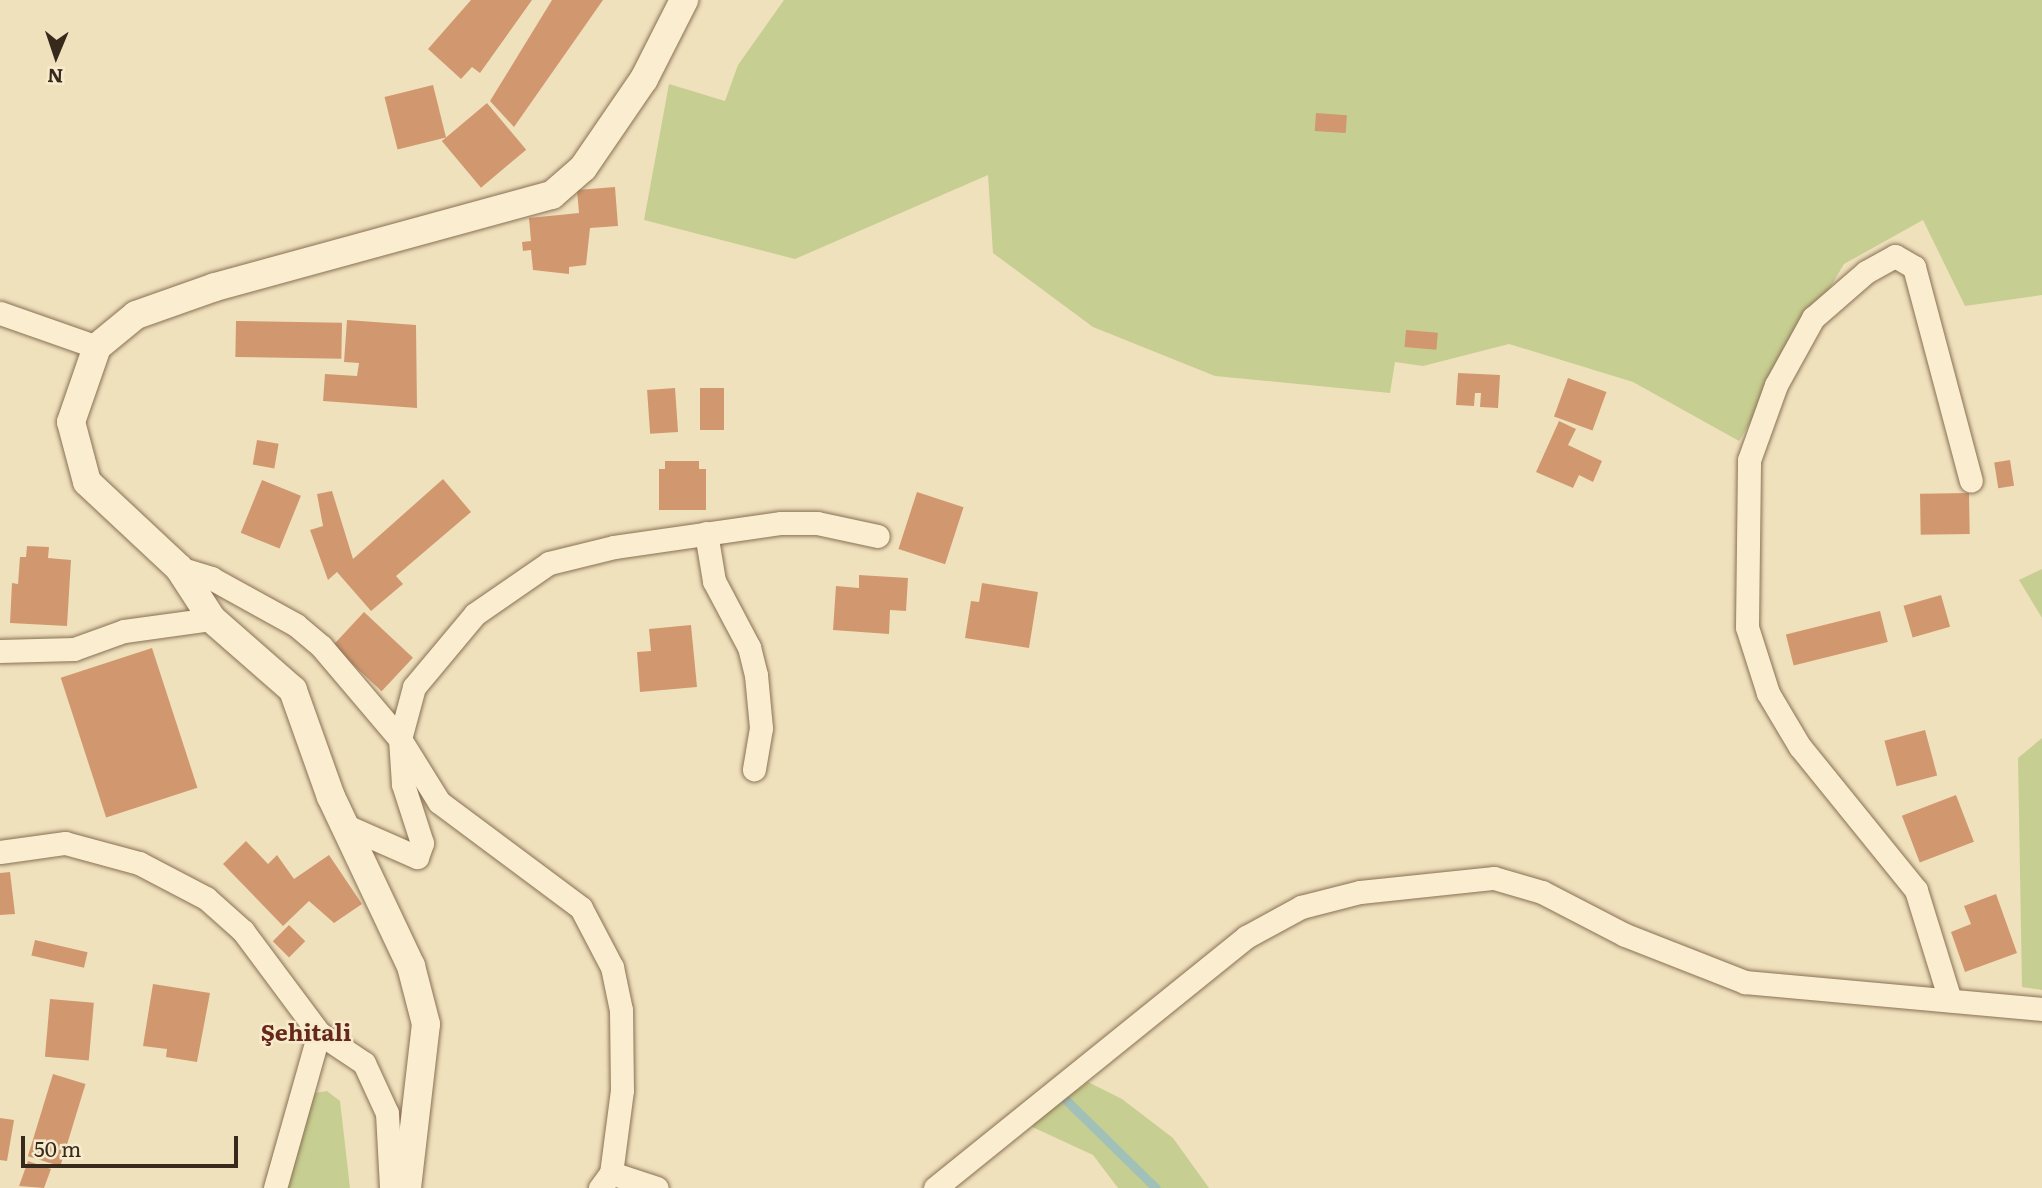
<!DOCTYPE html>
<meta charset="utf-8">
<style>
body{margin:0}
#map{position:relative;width:2042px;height:1188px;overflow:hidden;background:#f0e1bd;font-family:Literata,serif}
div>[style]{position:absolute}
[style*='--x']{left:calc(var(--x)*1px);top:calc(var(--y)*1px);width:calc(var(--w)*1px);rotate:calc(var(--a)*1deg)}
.green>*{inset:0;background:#c7ce91}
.stream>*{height:9px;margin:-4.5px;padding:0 4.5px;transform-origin:4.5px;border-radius:4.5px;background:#a1c1b8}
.building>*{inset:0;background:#d19870;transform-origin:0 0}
.roads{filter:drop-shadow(0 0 2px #897155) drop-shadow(0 0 2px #897155)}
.minor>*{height:23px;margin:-11.5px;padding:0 11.5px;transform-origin:11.5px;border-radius:11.5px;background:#fbeed0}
.tertiary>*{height:28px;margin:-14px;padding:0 14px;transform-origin:14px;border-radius:14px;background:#fbeed0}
span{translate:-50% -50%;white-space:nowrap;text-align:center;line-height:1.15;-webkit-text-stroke:5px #f7ebcd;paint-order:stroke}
.quarter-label{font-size:23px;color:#662818;font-weight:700}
.north{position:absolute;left:21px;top:21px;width:70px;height:70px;-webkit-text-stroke:5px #f7ebcd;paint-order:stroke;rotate:182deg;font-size:19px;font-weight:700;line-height:28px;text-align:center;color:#37291b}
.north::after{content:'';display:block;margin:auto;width:24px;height:32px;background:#37291b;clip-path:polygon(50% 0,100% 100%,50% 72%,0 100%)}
.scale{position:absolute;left:21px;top:1136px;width:217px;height:32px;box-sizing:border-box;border:4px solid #37291b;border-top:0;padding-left:9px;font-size:21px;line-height:24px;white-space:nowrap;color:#37291b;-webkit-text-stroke:5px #f7ebcd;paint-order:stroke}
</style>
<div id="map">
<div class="green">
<i style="clip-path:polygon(784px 0,2042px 0,2042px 295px,1965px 306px,1923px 220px,1844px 264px,1739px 441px,1633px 382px,1509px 344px,1423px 366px,1395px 362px,1390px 393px,1215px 376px,1093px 327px,993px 253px,988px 175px,795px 259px,644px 220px,669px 84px,725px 101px,738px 65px)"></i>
<i style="clip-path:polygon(2042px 569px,2042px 618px,2019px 580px)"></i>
<i style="clip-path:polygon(2042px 738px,2042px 990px,2022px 987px,2018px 758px)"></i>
<i style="clip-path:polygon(1088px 1082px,1122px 1099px,1173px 1138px,1209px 1188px,1118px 1188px,1093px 1155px,1028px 1125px)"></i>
<i style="clip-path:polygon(327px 1091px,340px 1101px,350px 1188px,282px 1188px,315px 1093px)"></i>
</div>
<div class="stream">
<i style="--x:1065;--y:1099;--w:127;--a:44.4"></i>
</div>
<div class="building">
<i style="clip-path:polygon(471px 0,532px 0,480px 73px,472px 67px,461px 79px,428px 49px)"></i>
<i style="clip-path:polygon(552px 0,603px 0,514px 127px,490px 101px)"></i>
<i style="left:433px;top:85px;width:54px;height:50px;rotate:76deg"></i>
<i style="left:487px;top:103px;width:61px;height:59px;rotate:50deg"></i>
<i style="left:1316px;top:113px;width:31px;height:18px;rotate:4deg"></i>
<i style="clip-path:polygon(615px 187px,618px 226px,590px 228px,586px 265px,569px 267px,569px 274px,533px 270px,531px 250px,523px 251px,522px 242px,531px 241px,529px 218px,579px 213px,577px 190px)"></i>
<i style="clip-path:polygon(347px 320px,416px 325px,417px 408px,323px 401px,325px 374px,357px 376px,359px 363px,344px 362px)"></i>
<i style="left:236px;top:321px;width:106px;height:36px;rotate:1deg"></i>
<i style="left:1406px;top:330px;width:32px;height:17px;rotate:5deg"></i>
<i style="clip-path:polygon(1458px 373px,1500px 375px,1498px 408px,1480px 407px,1481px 393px,1475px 393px,1474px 406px,1456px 405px)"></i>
<i style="left:1568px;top:378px;width:41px;height:41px;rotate:20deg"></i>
<i style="left:675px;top:388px;width:44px;height:28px;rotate:86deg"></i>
<i style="left:700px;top:388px;width:24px;height:42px"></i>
<i style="clip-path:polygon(1559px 421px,1576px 429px,1568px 445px,1602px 461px,1593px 482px,1579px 475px,1573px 488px,1536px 472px)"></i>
<i style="left:257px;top:440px;width:22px;height:25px;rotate:10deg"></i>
<i style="left:2010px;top:460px;width:26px;height:16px;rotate:81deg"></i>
<i style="clip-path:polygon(665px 461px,699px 461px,699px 469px,706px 469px,706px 510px,659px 510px,659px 469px,665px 469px)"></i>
<i style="clip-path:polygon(443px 479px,471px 512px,396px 576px,403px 584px,371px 611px,337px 572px,328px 580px,310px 530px,323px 526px,317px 494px,332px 491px,353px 559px)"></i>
<i style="left:262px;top:480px;width:42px;height:57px;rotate:22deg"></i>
<i style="left:917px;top:492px;width:49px;height:60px;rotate:18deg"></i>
<i style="left:1969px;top:493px;width:41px;height:49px;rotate:89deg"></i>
<i style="clip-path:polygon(27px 546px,49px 547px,48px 558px,71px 560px,67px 626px,10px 623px,12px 583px,18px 584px,20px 557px,26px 557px)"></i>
<i style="clip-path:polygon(859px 575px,908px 578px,906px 611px,890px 610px,889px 634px,833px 630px,836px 586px,859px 588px)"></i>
<i style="clip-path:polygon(982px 583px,1038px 592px,1029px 648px,965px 638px,971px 601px,979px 602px)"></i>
<i style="left:1941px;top:595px;width:33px;height:39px;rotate:74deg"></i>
<i style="left:1880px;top:611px;width:32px;height:97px;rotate:76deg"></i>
<i style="left:364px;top:612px;width:67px;height:46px;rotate:43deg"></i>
<i style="clip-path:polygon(691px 625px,697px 687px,640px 692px,637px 652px,651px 651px,649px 629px)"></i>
<i style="left:152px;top:648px;width:147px;height:96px;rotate:72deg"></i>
<i style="left:1925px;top:730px;width:47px;height:42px;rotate:75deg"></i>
<i style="left:1956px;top:795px;width:50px;height:58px;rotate:69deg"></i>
<i style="clip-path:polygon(246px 841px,268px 864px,277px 855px,294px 879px,329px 855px,362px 904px,334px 923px,309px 901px,283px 926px,223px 864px)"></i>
<i style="clip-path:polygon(10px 872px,15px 914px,0 915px,0 873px)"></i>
<i style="clip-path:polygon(1996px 894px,2017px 953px,1965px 972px,1951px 932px,1971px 924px,1964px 906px)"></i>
<i style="left:289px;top:925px;width:23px;height:23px;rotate:45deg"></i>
<i style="left:35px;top:940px;width:54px;height:16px;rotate:13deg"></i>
<i style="clip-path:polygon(153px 984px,210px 993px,197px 1062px,166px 1057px,167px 1049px,143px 1046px)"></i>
<i style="left:50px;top:999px;width:44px;height:58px;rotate:5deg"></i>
<i style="left:53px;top:1074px;width:34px;height:86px;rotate:17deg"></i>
<i style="clip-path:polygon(0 1118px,14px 1120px,7px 1161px,0 1160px)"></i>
<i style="clip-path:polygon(28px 1161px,51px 1169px,44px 1188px,19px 1186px)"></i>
</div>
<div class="roads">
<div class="minor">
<i style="--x:0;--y:313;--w:103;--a:19.3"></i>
<i style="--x:706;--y:533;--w:49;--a:80.5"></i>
<i style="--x:714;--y:581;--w:75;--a:62.1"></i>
<i style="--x:749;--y:647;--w:29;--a:76"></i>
<i style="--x:756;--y:675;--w:53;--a:84.6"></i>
<i style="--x:761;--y:728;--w:42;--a:99.7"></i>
<i style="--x:179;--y:568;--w:34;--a:17"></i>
<i style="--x:211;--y:578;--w:97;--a:28.9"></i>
<i style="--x:296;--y:625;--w:33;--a:40"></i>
<i style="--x:321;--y:646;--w:122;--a:49.7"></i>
<i style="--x:400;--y:739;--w:74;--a:58.2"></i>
<i style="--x:439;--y:802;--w:177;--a:36.7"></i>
<i style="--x:581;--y:908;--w:67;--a:62.3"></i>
<i style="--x:612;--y:967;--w:44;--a:78.2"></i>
<i style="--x:621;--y:1010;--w:80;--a:89.3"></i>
<i style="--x:622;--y:1090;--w:84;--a:97.5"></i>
<i style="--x:611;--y:1173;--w:19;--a:126"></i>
<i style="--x:0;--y:651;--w:74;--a:-1.5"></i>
<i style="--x:74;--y:649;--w:53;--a:-19.8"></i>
<i style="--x:124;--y:631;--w:89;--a:-7.8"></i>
<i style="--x:344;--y:825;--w:80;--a:23.7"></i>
<i style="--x:417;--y:857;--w:15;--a:-70"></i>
<i style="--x:422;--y:843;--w:62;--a:-107.9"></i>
<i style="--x:403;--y:784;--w:45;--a:-93.8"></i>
<i style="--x:400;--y:739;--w:54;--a:-74.9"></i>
<i style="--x:414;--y:687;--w:95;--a:-50.1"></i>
<i style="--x:475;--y:614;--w:90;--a:-34.6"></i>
<i style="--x:549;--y:563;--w:67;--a:-13.8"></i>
<i style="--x:614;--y:547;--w:169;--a:-8.2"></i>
<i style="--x:781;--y:523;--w:36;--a:0"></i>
<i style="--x:817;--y:523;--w:62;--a:12"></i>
<i style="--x:0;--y:852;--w:66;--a:-7.9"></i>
<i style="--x:65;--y:843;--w:77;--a:15.1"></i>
<i style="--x:139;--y:863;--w:76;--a:27.6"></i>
<i style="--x:206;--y:898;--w:50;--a:41.7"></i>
<i style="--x:243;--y:931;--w:127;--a:53.3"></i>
<i style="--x:319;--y:1033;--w:54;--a:33.7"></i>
<i style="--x:364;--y:1063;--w:55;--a:65.3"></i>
<i style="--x:387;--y:1113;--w:75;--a:86.9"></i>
<i style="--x:1950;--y:1000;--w:115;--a:-107.2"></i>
<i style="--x:1916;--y:890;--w:184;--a:-129"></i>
<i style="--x:1800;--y:747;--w:63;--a:-120.7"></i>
<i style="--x:1768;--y:693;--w:69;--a:-107.7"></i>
<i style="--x:1747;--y:627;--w:167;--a:-89.3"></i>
<i style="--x:1749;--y:460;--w:80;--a:-70.2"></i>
<i style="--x:1776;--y:385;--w:77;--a:-61.1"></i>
<i style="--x:1813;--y:318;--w:70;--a:-41"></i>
<i style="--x:1866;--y:272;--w:33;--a:-29"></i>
<i style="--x:1895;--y:256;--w:22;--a:30"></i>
<i style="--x:1914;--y:267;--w:221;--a:75.1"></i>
<i style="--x:611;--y:1173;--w:48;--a:18.1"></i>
<i style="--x:275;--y:1188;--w:161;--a:-74.2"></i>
<i style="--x:935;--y:1188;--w:400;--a:-38.9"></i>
<i style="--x:1246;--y:937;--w:63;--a:-28.6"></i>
<i style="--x:1301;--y:907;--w:61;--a:-14.3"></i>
<i style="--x:1360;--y:892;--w:135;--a:-6"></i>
<i style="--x:1494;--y:878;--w:50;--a:16.3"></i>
<i style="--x:1542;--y:892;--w:93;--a:27.4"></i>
<i style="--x:1625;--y:935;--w:129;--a:21.4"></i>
<i style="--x:1745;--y:982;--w:298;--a:5.2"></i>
</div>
<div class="tertiary">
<i style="--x:407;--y:1188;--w:165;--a:-83.4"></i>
<i style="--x:426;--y:1024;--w:60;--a:-104.5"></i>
<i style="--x:411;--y:966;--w:187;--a:-115.3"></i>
<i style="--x:331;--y:797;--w:114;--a:-109.6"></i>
<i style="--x:293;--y:690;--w:108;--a:-138.8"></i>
<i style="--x:212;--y:619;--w:61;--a:-122.9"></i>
<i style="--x:179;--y:568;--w:126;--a:-136.9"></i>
<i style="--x:87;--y:482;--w:62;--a:-104.9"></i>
<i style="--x:71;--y:422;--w:79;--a:-70.9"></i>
<i style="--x:97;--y:347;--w:50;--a:-39.4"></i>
<i style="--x:136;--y:315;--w:84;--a:-19.5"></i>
<i style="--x:215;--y:287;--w:349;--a:-15.3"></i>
<i style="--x:552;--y:195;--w:41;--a:-41.1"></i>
<i style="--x:583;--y:168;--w:108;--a:-55.6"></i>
<i style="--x:644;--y:79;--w:89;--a:-63.1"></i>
</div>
</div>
<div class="quarter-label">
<span style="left:306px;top:1031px">Şehitali</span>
</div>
<div class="north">N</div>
<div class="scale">50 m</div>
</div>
